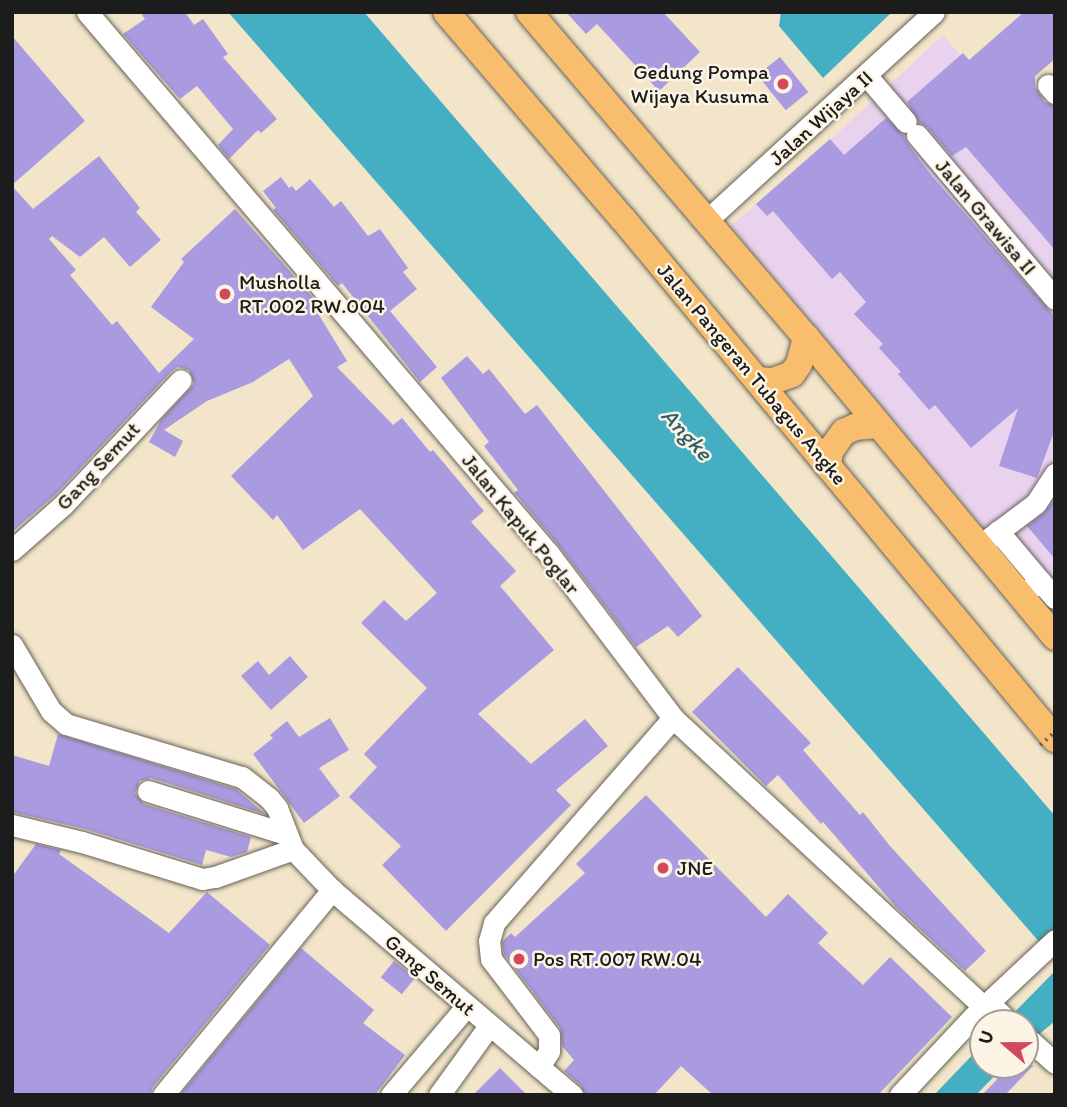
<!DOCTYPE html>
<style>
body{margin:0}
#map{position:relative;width:1067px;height:1107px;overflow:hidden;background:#f2e5c9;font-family:Itim,sans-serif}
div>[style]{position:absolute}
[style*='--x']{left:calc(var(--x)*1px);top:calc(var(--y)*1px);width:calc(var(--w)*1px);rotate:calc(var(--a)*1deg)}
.built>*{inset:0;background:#e8d2ee}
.water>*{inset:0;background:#44afc3}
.building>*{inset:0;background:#aa9adf;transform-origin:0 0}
.roads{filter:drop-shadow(0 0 2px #676259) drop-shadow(0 0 2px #676259)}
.minor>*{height:21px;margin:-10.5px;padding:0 10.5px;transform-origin:10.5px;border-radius:10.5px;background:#fff}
.major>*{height:26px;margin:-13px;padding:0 13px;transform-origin:13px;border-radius:13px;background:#f9be6d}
.path-bridge>*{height:3.5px;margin-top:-1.75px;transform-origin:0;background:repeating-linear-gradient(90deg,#676259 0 2px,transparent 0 7px)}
.dots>*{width:19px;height:19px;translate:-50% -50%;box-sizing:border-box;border:4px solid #fcf5e5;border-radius:50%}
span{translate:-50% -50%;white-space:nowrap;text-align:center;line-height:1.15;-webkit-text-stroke:5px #fcf5e5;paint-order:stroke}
.poi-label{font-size:21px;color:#1c1c1c}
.right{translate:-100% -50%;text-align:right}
.left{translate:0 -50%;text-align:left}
.street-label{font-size:21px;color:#1c1c1c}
.water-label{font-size:23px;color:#2e5e67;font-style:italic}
.frame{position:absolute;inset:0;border:14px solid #1c1c1c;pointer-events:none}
.north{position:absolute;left:969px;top:1009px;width:70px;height:70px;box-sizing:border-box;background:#fcf5e5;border:2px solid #a29e95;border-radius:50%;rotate:290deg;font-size:19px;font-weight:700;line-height:28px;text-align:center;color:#1c1c1c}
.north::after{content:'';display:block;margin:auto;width:24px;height:32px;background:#d1495b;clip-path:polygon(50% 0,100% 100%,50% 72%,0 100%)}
</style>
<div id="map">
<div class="built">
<i style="clip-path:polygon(943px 35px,1055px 167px,1055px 612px,731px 226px,827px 143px)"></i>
</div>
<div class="water">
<i style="clip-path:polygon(228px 12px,364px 12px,1055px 816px,1055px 960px)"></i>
<i style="clip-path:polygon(781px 12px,892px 12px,823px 78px,779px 26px)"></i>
<i style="clip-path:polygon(1055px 971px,1055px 1021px,1025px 1046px,1025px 1023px,1004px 1023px)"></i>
<i style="clip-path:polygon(983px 1044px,983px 1065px,1005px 1065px,976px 1095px,934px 1095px)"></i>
</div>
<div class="building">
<i style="clip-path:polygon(140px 12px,185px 12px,194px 25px,203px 19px,228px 54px,223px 57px,277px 119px,261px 133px,258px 130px,229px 159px,218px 145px,233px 129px,197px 86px,180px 99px,123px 34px,145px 19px)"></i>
<i style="clip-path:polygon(566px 12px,663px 12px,700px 52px,659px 91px,597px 24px,586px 34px)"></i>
<i style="clip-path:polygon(1024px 12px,1055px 12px,1055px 59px,1035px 76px,1035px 87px,1045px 102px,1055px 106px,1055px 250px,966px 147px,952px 156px,927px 127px,919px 122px,907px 102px,963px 53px,969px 60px)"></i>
<i style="clip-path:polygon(12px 36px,85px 121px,12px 185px)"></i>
<i style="left:780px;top:57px;width:45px;height:29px;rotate:51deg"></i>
<i style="clip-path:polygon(886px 118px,904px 135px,907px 143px,931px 175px,1055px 317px,1055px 429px,1037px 478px,999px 466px,1018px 408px,971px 448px,935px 405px,929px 410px,898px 374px,901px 372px,879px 348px,883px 344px,854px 314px,866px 302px,840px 272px,832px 279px,773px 211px,767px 216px,756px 204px,830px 139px,844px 155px)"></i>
<i style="clip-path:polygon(99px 156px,140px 208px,136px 212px,161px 240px,130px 267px,104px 237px,80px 257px,52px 236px,49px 239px,76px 270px,70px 275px,112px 325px,117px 321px,159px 373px,194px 339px,151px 307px,184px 262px,181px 259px,235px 209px,315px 300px,311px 302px,347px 361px,337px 367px,393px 425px,402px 418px,430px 452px,433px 450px,484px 511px,471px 522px,516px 571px,500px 586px,554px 650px,478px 714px,531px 764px,585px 719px,608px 746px,556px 790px,571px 805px,446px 931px,382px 865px,401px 846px,349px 797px,377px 767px,364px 754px,427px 688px,361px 623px,384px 600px,406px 621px,437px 593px,360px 509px,303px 550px,277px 515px,273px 520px,231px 476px,313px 396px,289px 359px,253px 382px,207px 401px,164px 430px,183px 441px,175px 457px,149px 442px,161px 420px,194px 384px,189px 370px,178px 367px,172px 371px,55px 495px,12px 532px,12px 186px,33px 209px)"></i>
<i style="clip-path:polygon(281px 177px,289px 188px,292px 186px,296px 191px,310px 179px,334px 207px,341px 201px,368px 236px,380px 229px,408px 268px,403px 272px,417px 289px,390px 311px,437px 367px,420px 382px,342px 283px,338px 286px,273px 210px,276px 208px,263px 191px)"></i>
<i style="clip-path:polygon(467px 356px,483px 374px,489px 369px,525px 414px,537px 405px,702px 616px,678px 637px,668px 626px,636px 647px,559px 546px,518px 497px,514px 493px,518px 490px,484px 446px,489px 442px,441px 378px)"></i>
<i style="clip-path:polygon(1055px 498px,1055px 559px,1027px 526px,1044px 513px)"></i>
<i style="clip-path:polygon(290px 656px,308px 677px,271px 710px,241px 676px,258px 661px,269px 675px)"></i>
<i style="clip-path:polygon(738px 667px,811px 743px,803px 750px,860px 815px,863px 812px,890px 846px,986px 951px,965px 971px,896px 907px,823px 822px,821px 824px,778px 775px,766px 786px,692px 712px)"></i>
<i style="clip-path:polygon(330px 718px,349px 750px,319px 768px,340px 796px,304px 823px,253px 754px,273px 738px,270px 735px,287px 721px,299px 737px)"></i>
<i style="clip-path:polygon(58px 734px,236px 789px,265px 814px,151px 778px,140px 781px,135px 793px,144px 804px,251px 837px,247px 852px,231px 857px,206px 850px,202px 865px,85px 829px,12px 812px,12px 755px,49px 766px)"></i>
<i style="clip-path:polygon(646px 795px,766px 917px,788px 894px,828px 933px,818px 943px,863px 985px,890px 957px,952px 1017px,878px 1095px,713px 1095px,681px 1066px,654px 1095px,585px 1095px,581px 1086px,564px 1071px,574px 1060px,562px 1046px,560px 1028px,504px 954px,502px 942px,511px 933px,515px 937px,585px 873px,576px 864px)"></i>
<i style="clip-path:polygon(36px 844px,61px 850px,59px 854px,169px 933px,207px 892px,270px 945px,153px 1087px,150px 1095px,12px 1095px,12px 877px)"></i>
<i style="clip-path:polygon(301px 948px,374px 1010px,363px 1023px,405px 1055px,375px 1095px,180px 1095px)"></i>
<i style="left:394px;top:961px;width:27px;height:21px;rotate:39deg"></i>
<i style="clip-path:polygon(1011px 1065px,1034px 1065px,1005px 1095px,982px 1095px)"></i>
<i style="clip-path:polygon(500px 1068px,527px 1095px,473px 1095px)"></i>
</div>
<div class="roads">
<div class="minor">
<i style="--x:87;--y:12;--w:712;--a:49.56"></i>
<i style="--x:549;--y:554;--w:206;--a:52.9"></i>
<i style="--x:673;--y:718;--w:425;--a:42.9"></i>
<i style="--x:867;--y:76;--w:60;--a:49.7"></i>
<i style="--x:1048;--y:85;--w:11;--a:49"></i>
<i style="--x:917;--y:135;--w:214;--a:49.9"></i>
<i style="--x:706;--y:221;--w:309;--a:-42.5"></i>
<i style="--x:998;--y:531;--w:65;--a:50"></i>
<i style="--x:1040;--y:581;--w:24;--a:142"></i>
<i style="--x:979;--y:546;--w:71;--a:-37"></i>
<i style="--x:1036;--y:503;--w:35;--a:-57"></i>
<i style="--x:12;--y:550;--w:69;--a:-41.5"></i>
<i style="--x:64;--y:504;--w:170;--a:-46.7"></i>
<i style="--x:1040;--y:581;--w:23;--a:49"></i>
<i style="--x:12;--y:645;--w:77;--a:59.4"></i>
<i style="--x:51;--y:711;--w:20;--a:41"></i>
<i style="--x:66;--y:724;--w:184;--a:16.8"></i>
<i style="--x:242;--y:777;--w:34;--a:38"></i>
<i style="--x:269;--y:798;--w:13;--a:51"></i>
<i style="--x:277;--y:808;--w:44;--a:68.7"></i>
<i style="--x:293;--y:849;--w:57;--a:46.4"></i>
<i style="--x:332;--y:890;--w:316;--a:40.5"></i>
<i style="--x:148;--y:791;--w:145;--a:17.3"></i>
<i style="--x:12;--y:825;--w:72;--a:13.7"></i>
<i style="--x:82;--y:842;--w:126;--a:17.1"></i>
<i style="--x:202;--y:879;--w:13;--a:-9"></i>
<i style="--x:215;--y:877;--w:83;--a:-19.7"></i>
<i style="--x:989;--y:1003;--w:29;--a:44"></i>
<i style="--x:1025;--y:1036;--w:40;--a:42"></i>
<i style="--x:539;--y:1067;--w:19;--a:-58"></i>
<i style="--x:549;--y:1051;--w:16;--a:-90"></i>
<i style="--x:549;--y:1035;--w:96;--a:-127.3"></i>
<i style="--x:491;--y:959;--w:18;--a:-96"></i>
<i style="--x:489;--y:941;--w:19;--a:-74"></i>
<i style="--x:494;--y:923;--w:272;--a:-48.9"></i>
<i style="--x:163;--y:1095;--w:266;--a:-50.5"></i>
<i style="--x:391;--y:1095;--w:116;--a:-49.6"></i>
<i style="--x:439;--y:1095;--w:85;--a:-54.1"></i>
<i style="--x:900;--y:1095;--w:107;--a:-46.9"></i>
<i style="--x:973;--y:1017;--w:112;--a:-43.2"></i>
</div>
<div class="major">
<i style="--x:446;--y:12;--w:272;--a:49.5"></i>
<i style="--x:623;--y:219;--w:676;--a:50.28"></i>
<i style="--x:529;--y:12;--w:427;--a:49.6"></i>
<i style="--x:806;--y:337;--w:390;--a:50.3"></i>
<i style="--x:757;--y:380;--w:16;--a:4"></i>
<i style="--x:773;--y:381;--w:20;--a:-20"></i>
<i style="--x:792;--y:374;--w:12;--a:-55"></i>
<i style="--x:799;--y:364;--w:28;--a:-75"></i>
<i style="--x:828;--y:466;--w:15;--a:-82"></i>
<i style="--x:830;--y:451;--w:24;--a:-54"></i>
<i style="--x:844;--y:432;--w:12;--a:-24"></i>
<i style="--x:855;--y:427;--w:23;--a:-5"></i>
</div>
</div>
<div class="path-bridge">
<i style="--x:1040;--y:745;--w:20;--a:-41"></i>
</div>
<div class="dots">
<i style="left:783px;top:84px;background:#d1495b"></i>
<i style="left:225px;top:294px;background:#d1495b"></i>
<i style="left:663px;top:868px;background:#d1495b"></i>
<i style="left:519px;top:959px;background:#d1495b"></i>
</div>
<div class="poi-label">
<span class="right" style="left:769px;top:84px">Gedung Pompa<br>Wijaya Kusuma</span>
<span class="left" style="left:239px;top:294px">Musholla<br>RT.002 RW.004</span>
<span class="left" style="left:677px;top:868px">JNE</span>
<span class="left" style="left:533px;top:959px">Pos RT.007 RW.04</span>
</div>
<div class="street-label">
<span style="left:821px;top:118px;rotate:-42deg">Jalan Wijaya II</span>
<span style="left:986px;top:217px;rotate:50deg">Jalan Grawisa II</span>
<span style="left:752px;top:374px;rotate:50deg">Jalan Pangeran Tubagus Angke</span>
<span style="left:98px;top:466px;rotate:-47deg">Gang Semut</span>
<span style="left:521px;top:524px;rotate:51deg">Jalan Kapuk Poglar</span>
<span style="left:430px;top:975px;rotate:41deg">Gang Semut</span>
</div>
<div class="water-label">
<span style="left:687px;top:434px;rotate:47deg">Angke</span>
</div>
<div class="frame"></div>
<div class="north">U</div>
</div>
